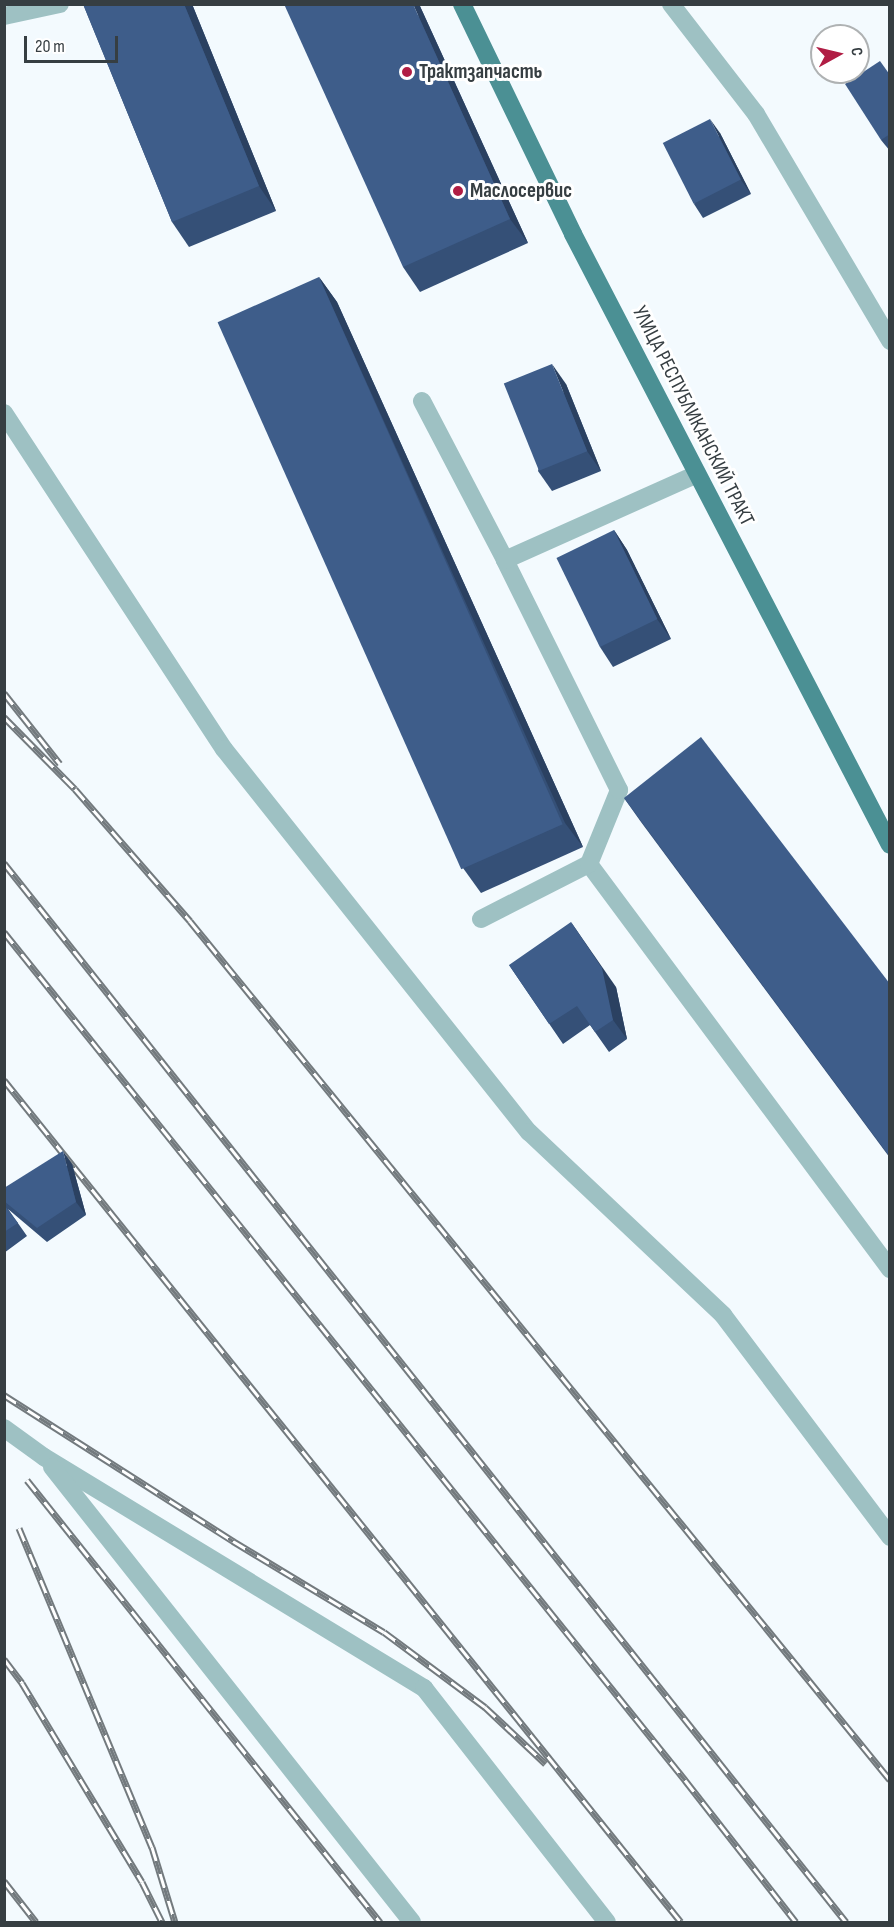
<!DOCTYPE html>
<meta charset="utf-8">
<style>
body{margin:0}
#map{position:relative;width:894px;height:1927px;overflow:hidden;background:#f3fafe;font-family:"Sofia Sans Condensed",sans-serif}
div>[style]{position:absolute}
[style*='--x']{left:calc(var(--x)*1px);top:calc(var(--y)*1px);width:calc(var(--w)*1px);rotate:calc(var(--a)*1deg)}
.lane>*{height:18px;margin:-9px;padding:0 9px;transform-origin:9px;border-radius:9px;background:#9ec1c3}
.primary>*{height:18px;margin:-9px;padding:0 9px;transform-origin:9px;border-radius:9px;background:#4b9094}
.rail>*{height:7px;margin-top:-3.5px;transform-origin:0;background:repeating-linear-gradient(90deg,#fff 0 14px,#737a7e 0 28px);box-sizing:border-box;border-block:2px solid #737a7e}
.wall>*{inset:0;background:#355077}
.shaded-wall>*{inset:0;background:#2b4161}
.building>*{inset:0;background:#3e5d8a;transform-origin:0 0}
.dots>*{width:16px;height:16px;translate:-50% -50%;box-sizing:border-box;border:3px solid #fff;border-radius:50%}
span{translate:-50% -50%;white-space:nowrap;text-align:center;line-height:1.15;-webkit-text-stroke:6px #fff;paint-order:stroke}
.poi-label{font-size:21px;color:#363e42;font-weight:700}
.left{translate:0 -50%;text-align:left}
.street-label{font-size:21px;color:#363e42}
.frame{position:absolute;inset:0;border:6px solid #363e42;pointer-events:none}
.north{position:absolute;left:810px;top:24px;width:60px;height:60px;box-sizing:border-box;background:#fff;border:2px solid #afb2b3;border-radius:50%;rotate:82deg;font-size:16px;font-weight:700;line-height:24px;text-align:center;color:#363e42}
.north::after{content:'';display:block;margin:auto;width:21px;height:27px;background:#b01d44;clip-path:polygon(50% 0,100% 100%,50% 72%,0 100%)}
.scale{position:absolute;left:24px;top:36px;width:94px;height:27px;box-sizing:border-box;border:3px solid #363e42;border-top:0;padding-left:8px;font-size:18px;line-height:21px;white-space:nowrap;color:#363e42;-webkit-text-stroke:4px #fff;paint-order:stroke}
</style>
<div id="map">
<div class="lane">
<i style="--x:671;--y:4;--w:139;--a:52.3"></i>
<i style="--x:756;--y:114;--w:264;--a:59.4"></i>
<i style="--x:4;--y:16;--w:57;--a:-12.1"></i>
<i style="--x:422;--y:401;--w:179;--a:62.4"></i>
<i style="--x:4;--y:413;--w:402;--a:56.8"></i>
<i style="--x:224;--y:749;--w:490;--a:51.5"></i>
<i style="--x:529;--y:1132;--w:267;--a:43.3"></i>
<i style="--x:723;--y:1315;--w:278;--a:53"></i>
<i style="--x:589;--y:864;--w:505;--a:53.38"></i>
<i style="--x:481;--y:919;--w:121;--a:-27"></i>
<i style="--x:589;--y:864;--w:80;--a:-67.9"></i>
<i style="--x:619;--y:790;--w:257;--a:-116.4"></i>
<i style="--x:505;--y:560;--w:210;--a:-24.1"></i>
<i style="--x:4;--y:1428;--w:49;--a:35.9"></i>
<i style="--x:44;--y:1457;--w:445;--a:31.3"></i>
<i style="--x:424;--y:1688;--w:297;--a:52"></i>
<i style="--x:52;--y:1467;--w:580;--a:51.65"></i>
</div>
<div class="primary">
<i style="--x:462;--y:4;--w:255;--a:64.2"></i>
<i style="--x:573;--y:234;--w:688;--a:62.58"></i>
</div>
<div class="rail">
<i style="--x:4;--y:693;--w:90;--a:51.7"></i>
<i style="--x:4;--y:717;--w:101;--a:45.4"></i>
<i style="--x:75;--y:789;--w:175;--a:48.9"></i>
<i style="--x:190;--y:921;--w:1108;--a:50.82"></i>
<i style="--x:4;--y:863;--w:1353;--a:51.51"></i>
<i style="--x:4;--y:932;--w:1088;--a:51.23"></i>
<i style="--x:685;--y:1780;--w:180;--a:52"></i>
<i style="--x:4;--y:1080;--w:1080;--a:51.2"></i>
<i style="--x:4;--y:1395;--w:272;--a:32.5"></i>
<i style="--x:233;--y:1541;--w:176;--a:31.1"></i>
<i style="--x:384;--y:1632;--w:126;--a:36.6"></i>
<i style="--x:485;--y:1707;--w:83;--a:43.1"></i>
<i style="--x:27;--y:1480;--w:566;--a:51.39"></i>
<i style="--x:19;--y:1528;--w:346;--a:67.4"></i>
<i style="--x:152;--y:1847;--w:78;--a:73"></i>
<i style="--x:4;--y:1659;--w:30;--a:53"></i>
<i style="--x:22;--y:1683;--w:232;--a:58.9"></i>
<i style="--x:142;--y:1882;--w:45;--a:63.4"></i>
<i style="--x:4;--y:1881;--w:52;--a:52"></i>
</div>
<div class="wall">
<i style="clip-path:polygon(83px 4px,192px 4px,276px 211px,189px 247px,172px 222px)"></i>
<i style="clip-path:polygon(419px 4px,528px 243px,420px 292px,403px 267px)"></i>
<i style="clip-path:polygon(890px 74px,890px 151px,881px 140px)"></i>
<i style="clip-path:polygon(720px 133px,751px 194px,703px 218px,694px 204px)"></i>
<i style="clip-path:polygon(319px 277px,337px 302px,583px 847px,481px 893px,463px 868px)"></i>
<i style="clip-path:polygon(566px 384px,601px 471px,552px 491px,538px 471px)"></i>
<i style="clip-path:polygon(614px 530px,627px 550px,671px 639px,613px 667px,600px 647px)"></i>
<i style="clip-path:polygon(624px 798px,890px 984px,890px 1158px,641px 822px)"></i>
<i style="clip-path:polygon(509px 965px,616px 987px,627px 1039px,609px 1052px,590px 1025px,563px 1044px)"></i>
<i style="clip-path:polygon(72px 1164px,86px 1215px,47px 1242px,8px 1209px,27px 1236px,4px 1253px,4px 1188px)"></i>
</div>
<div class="shaded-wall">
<i style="clip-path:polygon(184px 4px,192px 4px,276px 211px,259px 186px)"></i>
<i style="clip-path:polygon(413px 4px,419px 4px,528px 243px,510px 219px)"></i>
<i style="clip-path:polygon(710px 119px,720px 133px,751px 194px,741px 180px)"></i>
<i style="clip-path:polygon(319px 277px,337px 302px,583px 847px,565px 823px)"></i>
<i style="clip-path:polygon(552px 364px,566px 384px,601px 471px,587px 451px)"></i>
<i style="clip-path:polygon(614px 530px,627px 550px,671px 639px,657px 619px)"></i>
<i style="clip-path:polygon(571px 922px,616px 987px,627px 1039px,613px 1020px)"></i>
<i style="clip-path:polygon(63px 1151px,72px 1164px,86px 1215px,76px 1202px)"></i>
</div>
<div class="building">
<i style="clip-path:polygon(83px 4px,184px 4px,259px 186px,172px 222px)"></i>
<i style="clip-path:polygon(284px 4px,413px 4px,510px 219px,403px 267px)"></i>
<i style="clip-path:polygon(880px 61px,890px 75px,890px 134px,881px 140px,845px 84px)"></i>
<i style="left:710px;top:119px;width:68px;height:53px;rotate:63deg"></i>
<i style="left:319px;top:277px;width:599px;height:111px;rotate:66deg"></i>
<i style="left:552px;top:364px;width:94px;height:52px;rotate:68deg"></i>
<i style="left:614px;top:530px;width:99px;height:64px;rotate:64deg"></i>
<i style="clip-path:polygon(701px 737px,890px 984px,890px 1157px,624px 798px)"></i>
<i style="clip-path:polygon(571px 922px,602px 968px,613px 1020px,595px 1032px,577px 1006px,549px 1024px,509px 965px)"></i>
<i style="clip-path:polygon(63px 1151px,76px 1202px,37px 1228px,4px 1201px,4px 1188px)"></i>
<i style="clip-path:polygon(4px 1205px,18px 1223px,4px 1232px)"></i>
</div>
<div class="dots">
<i style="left:407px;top:72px;background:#b01d44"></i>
<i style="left:458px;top:191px;background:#b01d44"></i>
</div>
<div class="poi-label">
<span class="left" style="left:419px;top:72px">Трактзапчасть</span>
<span class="left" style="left:470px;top:191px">Маслосервис</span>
</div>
<div class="street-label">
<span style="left:693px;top:416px;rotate:63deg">УЛИЦА РЕСПУБЛИКАНСКИЙ ТРАКТ</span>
</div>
<div class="frame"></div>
<div class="north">С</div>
<div class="scale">20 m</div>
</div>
